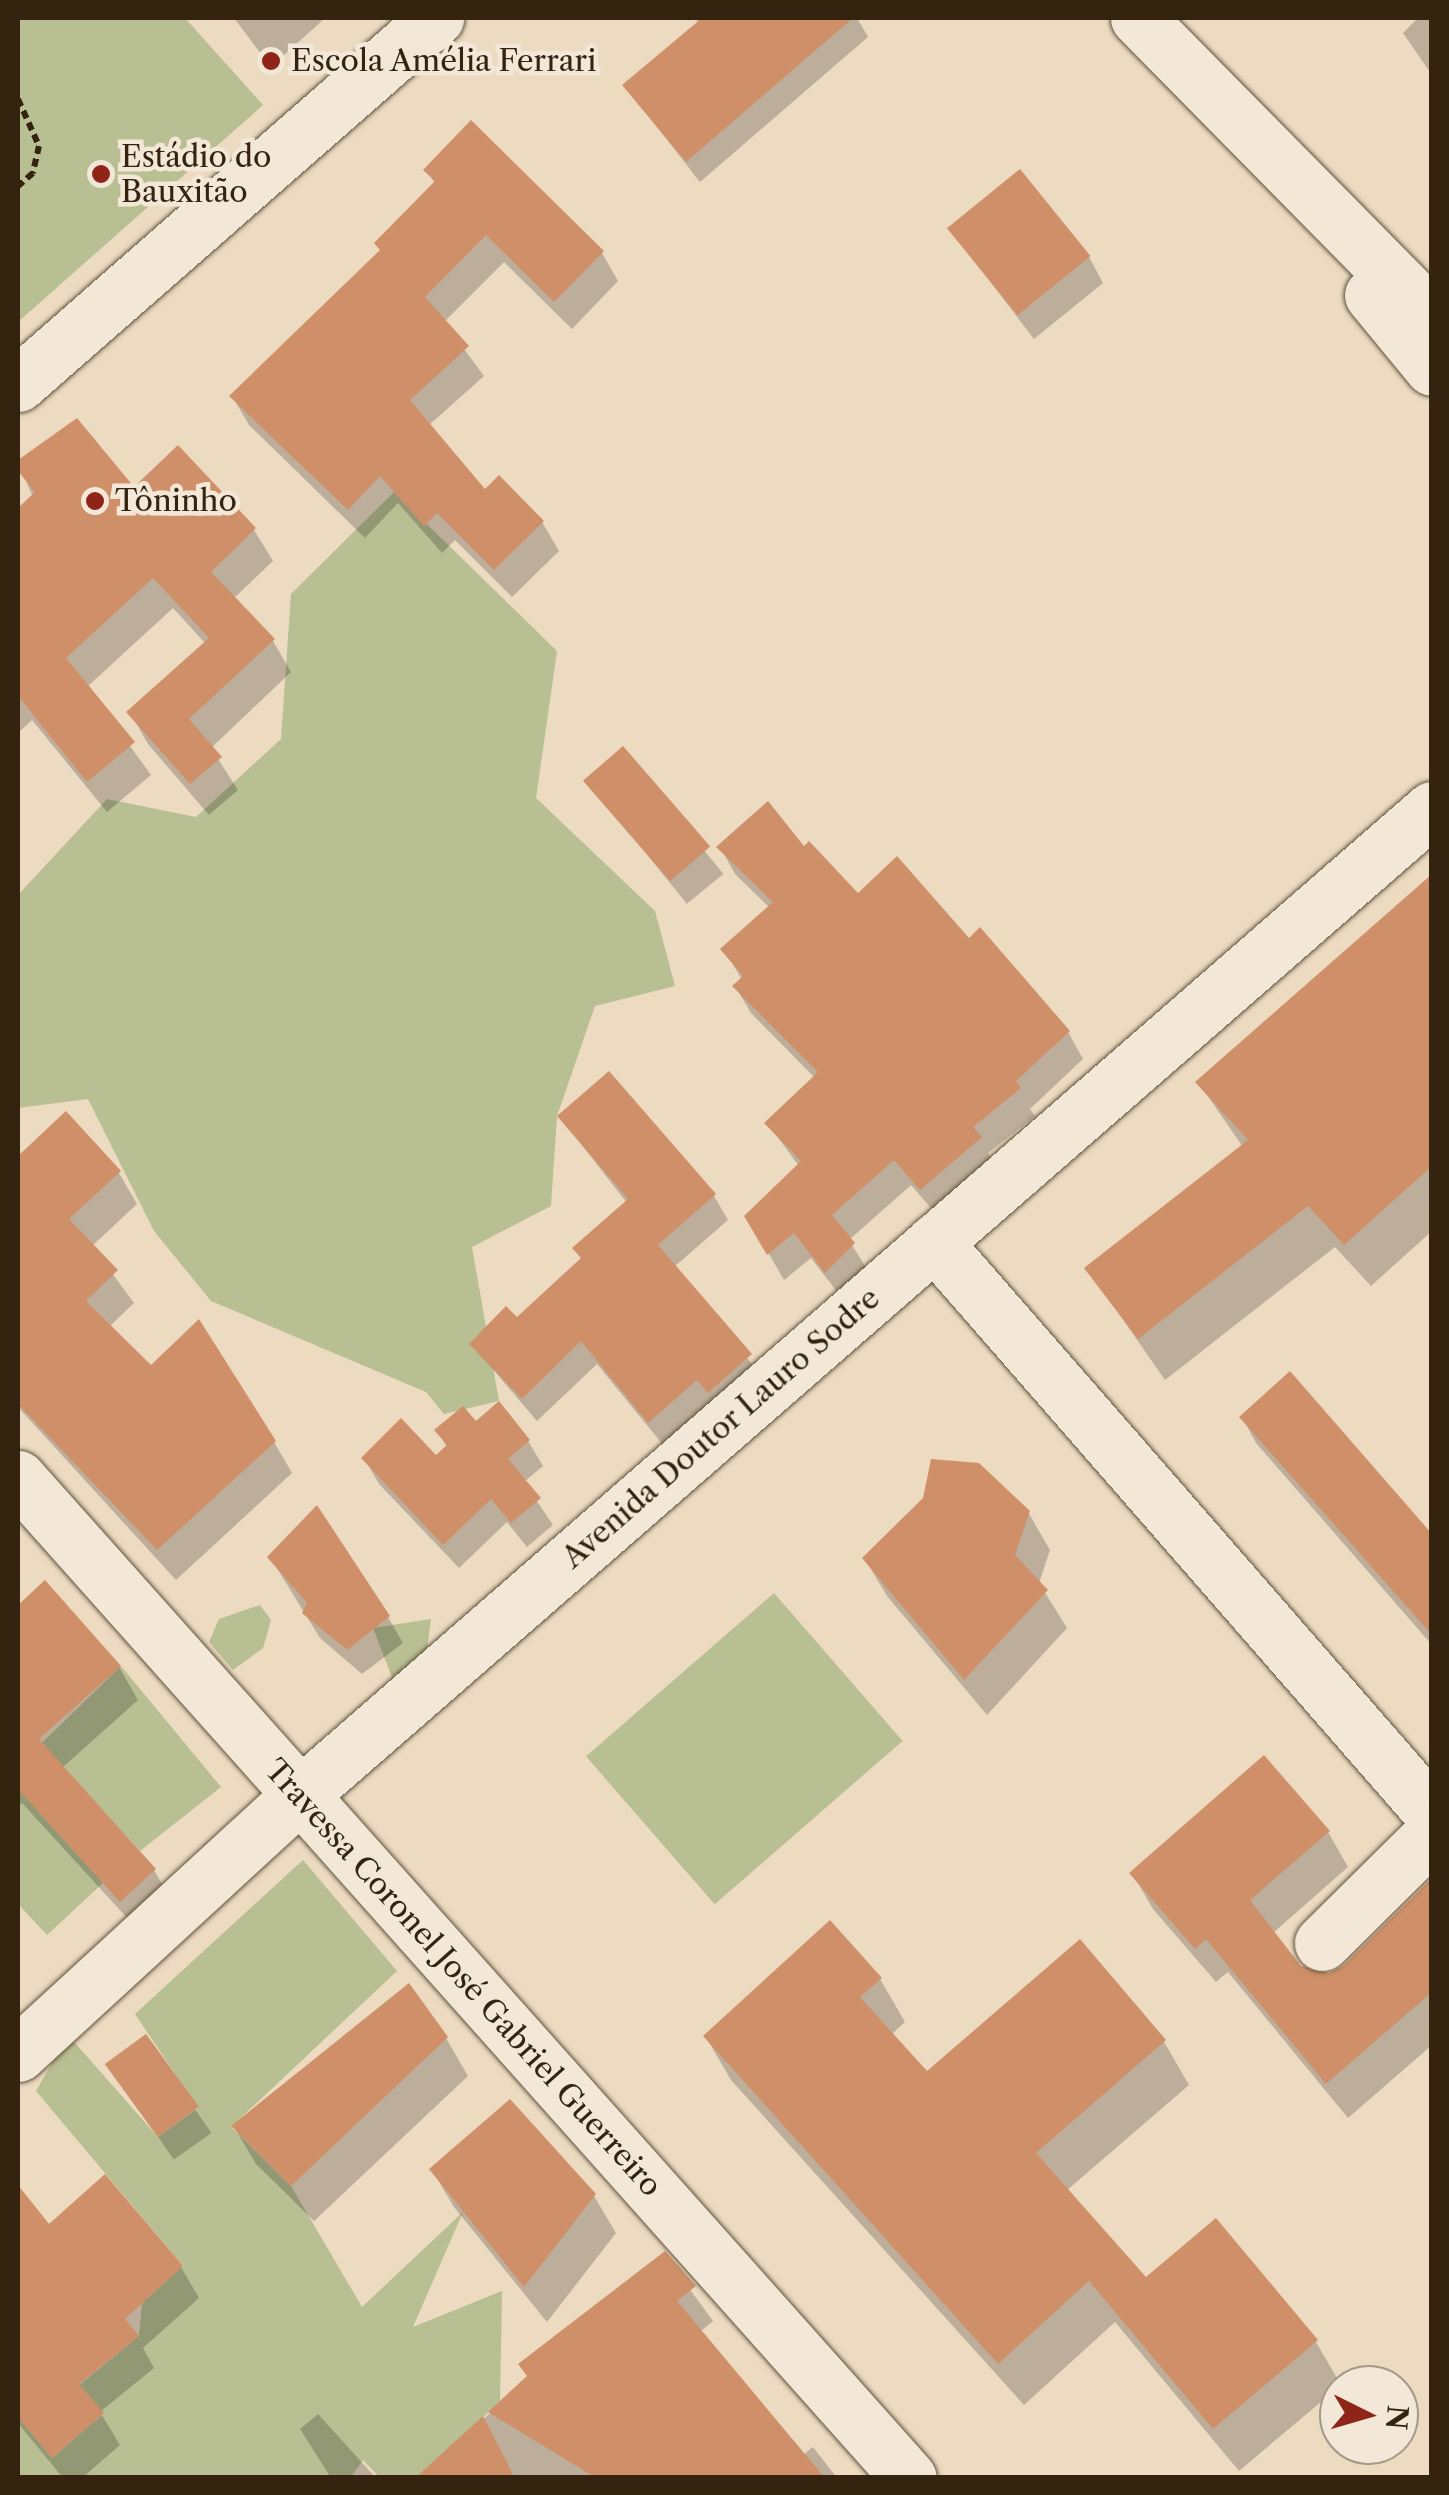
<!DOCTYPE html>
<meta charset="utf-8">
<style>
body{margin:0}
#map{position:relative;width:1449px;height:2495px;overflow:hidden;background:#ecdac1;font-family:"Libre Caslon Text",serif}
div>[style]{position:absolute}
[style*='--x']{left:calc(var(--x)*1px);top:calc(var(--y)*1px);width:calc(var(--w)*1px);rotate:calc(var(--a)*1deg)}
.green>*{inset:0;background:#b8bf92;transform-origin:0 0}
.shadow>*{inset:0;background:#0003;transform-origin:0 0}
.building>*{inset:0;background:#cf9069;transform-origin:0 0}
.path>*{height:6px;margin-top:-3px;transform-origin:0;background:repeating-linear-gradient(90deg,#34240f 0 8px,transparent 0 13px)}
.roads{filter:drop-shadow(0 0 2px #62523c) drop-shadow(0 0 2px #62523c)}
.street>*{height:55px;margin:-27.5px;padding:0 27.5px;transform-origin:27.5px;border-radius:27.5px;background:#f3e7d7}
.secondary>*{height:55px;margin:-27.5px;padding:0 27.5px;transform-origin:27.5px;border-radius:27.5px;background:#f3e7d7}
.dots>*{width:28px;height:28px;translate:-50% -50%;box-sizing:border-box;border:5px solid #f3e7d7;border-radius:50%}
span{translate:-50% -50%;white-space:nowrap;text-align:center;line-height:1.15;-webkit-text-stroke:9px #f3e7d7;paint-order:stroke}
.poi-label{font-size:30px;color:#34240f}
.left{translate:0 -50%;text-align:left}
.street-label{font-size:30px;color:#34240f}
.frame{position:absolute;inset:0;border:20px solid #34240f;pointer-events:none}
.north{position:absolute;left:1319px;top:2365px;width:100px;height:100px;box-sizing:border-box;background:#f3e7d7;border:2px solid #a79987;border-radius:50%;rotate:95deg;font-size:28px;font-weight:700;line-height:40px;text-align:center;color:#34240f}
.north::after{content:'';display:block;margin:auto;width:35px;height:45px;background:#8f2418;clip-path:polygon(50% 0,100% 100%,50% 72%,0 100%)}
</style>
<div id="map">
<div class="green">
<i style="clip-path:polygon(18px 18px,185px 18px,263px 105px,18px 322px)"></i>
<i style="clip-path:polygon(394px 492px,557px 651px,536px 798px,655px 911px,675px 986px,595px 1006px,557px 1116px,551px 1206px,472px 1247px,499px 1401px,444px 1414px,426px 1392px,211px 1301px,154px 1231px,88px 1099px,18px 1108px,18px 895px,107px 799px,196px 817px,281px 739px,291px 594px)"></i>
<i style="left:774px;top:1593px;width:196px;height:249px;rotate:49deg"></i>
<i style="clip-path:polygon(260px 1605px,271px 1620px,263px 1648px,233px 1670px,209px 1642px,219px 1619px)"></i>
<i style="clip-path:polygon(431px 1619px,424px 1673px,398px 1693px,373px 1628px)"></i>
<i style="clip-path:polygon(121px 1666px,221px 1787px,140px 1851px,72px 1777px,37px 1810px,103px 1883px,47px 1935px,18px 1904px,18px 1766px)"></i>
<i style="clip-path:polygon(303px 1860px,397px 1971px,231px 2127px,291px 2186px,362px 2307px,463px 2212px,413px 2327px,502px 2291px,500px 2402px,415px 2478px,379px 2477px,363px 2460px,350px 2478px,18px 2477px,18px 2417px,52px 2458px,103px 2414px,78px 2386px,139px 2336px,142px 2303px,183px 2266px,36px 2091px,68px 2035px,158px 2137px,198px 2108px,135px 2014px)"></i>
</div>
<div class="shadow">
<i style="clip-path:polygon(234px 18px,325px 18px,271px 67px)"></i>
<i style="clip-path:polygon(694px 18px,857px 18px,868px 37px,700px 182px,625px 86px,699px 23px)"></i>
<i style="clip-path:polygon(1432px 18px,1432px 75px,1403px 33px,1418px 18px)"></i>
<i style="clip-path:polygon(427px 170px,602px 253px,618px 281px,572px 329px,504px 262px,444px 322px,484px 376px,428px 426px,484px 493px,542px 522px,559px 551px,512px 597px,455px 540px,442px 553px,398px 503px,365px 538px,249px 425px,232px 396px,382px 252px,435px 184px)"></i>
<i style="clip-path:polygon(950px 229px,1089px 257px,1103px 283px,1034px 339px)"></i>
<i style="clip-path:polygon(76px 422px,134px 491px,254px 530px,273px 561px,233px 599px,273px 641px,291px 672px,211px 748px,238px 790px,209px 815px,148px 744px,130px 712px,206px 644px,173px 608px,87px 687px,151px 775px,107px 812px,32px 720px,18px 733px,18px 511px,33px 497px,18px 463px)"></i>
<i style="left:622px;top:749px;width:161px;height:47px;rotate:51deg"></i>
<i style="clip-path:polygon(720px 847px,804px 849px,858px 897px,969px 941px,1068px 1032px,1083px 1059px,1030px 1109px,1035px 1116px,988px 1153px,995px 1165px,937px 1215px,911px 1185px,849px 1240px,868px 1271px,842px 1298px,811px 1258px,784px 1280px,747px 1216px,799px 1166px,767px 1123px,815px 1078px,751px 1013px,735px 986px,742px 980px,724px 949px,770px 908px,735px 874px)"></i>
<i style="clip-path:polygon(1432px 878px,1432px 1231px,1371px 1286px,1335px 1247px,1165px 1380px,1087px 1268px,1243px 1147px,1198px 1082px)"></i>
<i style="clip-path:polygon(66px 1115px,119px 1173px,137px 1204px,92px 1246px,134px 1303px,109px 1327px,151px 1369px,274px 1442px,292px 1473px,176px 1580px,18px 1407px,18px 1159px)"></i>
<i style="clip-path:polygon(560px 1117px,714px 1196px,728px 1220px,674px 1267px,764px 1379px,664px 1446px,597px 1364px,537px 1421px,472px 1345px,517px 1321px,582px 1260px,575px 1248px,627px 1203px)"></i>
<i style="clip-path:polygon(1242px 1417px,1432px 1547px,1432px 1645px,1256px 1443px)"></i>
<i style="clip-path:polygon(475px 1424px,528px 1441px,543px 1466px,524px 1482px,553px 1525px,527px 1547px,507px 1522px,459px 1568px,379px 1484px,364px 1458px,435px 1458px,447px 1448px,438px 1430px)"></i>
<i style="clip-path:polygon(1028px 1512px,1050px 1550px,1039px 1583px,1067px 1628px,987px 1715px,887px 1596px,865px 1559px)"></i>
<i style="clip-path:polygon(270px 1557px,388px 1617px,403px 1643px,362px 1674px,320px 1638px)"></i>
<i style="clip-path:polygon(45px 1583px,119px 1667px,138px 1700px,62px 1768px,154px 1870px,173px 1903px,140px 1932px,22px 1803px,18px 1808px,18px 1608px)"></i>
<i style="clip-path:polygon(1328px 1832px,1348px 1867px,1273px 1933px,1299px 1968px,1329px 1976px,1345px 1968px,1432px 1885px,1432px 2045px,1348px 2118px,1228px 1972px,1216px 1982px,1153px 1909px,1132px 1873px)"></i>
<i style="clip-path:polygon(880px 1979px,905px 2022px,891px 2035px,927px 2075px,1164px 2042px,1189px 2085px,1066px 2191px,1146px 2280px,1216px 2221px,1316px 2342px,1341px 2385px,1239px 2471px,1115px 2322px,1024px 2405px,731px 2080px,706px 2037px)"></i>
<i style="left:145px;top:2038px;width:116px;height:46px;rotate:55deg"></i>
<i style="clip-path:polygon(446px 2038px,468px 2076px,314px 2221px,256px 2164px,234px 2127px)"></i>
<i style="clip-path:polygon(432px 2170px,594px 2196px,616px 2233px,547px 2322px,454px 2207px)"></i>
<i style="clip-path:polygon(18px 2189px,48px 2227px,181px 2267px,199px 2298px,143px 2348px,154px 2368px,100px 2412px,120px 2445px,82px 2478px,63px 2478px,18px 2423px)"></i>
<i style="clip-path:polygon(664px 2254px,713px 2321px,700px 2332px,803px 2455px,813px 2447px,837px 2478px,419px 2478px)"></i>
<i style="clip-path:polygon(318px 2414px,376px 2478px,331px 2478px,300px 2429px)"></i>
</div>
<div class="building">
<i style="clip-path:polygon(702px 18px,853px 18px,686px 162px,622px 85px)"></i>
<i style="clip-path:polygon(471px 120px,604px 251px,554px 302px,486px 235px,425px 297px,469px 346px,410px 400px,485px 489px,499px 475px,544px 521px,494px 570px,437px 513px,424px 526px,380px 476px,348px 510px,229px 396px,380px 250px,374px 243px,435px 181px,423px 170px)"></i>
<i style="left:1020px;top:169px;width:112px;height:94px;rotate:51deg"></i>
<i style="clip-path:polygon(77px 418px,134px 487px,178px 445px,256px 528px,211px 572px,275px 639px,189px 719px,222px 757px,190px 784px,126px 712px,209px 638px,153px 578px,66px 658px,135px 742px,87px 782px,18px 696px,18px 508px,35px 492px,18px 471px,18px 460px)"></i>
<i style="left:623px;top:746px;width:133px;height:53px;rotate:49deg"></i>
<i style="clip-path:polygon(768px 801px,804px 846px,809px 841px,858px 893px,897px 856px,969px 938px,980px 927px,1070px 1031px,1016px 1081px,1021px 1088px,973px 1127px,982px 1137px,920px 1190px,894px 1160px,832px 1215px,855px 1243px,825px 1273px,794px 1233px,767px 1255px,744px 1216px,801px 1161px,764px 1123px,818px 1072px,732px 986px,743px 976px,720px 949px,773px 902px,716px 847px)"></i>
<i style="clip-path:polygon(1432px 874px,1432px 1166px,1344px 1245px,1308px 1206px,1138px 1339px,1084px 1268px,1248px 1140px,1195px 1082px)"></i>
<i style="clip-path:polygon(609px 1071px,716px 1194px,658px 1245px,752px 1354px,708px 1393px,697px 1380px,648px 1423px,581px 1341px,522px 1399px,469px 1344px,506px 1306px,517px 1317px,581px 1258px,572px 1248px,628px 1199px,557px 1116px)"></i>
<i style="clip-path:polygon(66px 1111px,121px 1171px,69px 1219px,118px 1270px,86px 1301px,151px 1365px,199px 1319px,276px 1441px,157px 1550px,18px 1404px,18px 1156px)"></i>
<i style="clip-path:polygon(1290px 1371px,1432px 1534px,1432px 1635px,1239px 1417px)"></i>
<i style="clip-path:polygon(499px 1401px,530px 1440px,508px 1459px,541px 1498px,511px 1523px,491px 1499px,443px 1545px,361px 1458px,401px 1418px,436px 1455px,447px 1445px,434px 1430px,463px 1406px,476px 1421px)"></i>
<i style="clip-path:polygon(931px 1459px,979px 1463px,1030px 1511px,1015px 1555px,1048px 1590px,964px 1680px,862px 1558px,923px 1498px)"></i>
<i style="clip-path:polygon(317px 1505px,390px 1616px,347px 1650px,302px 1613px,307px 1603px,267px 1557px)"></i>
<i style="clip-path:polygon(45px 1580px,121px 1666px,39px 1739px,156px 1869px,120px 1902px,18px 1789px,18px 1605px)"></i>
<i style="clip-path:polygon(1264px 1755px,1330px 1831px,1250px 1900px,1301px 1966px,1329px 1973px,1343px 1966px,1432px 1878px,1432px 1992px,1326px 2084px,1206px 1939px,1195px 1949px,1129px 1873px)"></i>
<i style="clip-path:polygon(830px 1920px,882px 1978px,860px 1997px,927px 2071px,1080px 1939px,1166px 2040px,1036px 2153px,1146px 2277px,1216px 2218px,1318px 2340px,1213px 2429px,1089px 2281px,998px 2364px,703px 2036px)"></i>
<i style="clip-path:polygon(409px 1983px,448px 2037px,291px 2186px,231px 2126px)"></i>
<i style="left:146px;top:2034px;width:90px;height:51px;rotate:54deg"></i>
<i style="clip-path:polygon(510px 2099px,596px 2194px,524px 2287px,429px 2169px)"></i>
<i style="clip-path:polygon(105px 2174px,183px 2266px,125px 2319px,139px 2336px,79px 2384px,104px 2413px,52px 2458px,18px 2417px,18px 2185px,49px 2224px)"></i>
<i style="clip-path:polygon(665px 2251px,696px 2286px,677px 2301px,825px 2478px,596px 2478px,488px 2412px,527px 2376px,518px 2364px)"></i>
<i style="clip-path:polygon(483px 2416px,515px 2478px,415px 2478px)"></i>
</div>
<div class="path">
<i style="--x:18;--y:99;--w:51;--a:65.9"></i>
<i style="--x:39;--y:146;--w:28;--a:103"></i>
<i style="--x:33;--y:173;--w:20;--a:139"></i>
</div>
<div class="roads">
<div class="street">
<i style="--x:18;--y:384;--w:556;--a:-41.21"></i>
<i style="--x:934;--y:1242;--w:758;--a:48.91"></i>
<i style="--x:18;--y:1478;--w:1339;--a:48.3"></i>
<i style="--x:1322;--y:1943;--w:155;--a:-44.7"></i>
</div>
<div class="secondary">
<i style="--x:1138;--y:18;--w:419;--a:45.4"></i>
<i style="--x:1372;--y:295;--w:94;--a:50.6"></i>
<i style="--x:18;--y:2054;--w:383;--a:-42.6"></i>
<i style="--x:300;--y:1795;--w:1501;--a:-41.06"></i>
</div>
</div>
<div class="dots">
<i style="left:271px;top:61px;background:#8f2418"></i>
<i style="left:101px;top:174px;background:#8f2418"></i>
<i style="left:95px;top:501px;background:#8f2418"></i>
</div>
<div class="poi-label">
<span class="left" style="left:291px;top:61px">Escola Amélia Ferrari</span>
<span class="left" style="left:121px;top:174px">Estádio do<br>Bauxitão</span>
<span class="left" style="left:115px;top:501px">Tôninho</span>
</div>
<div class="street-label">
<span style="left:721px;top:1428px;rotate:-41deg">Avenida Doutor Lauro Sodre</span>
<span style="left:463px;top:1978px;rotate:48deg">Travessa Coronel José Gabriel Guerreiro</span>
</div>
<div class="frame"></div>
<div class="north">N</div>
</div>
